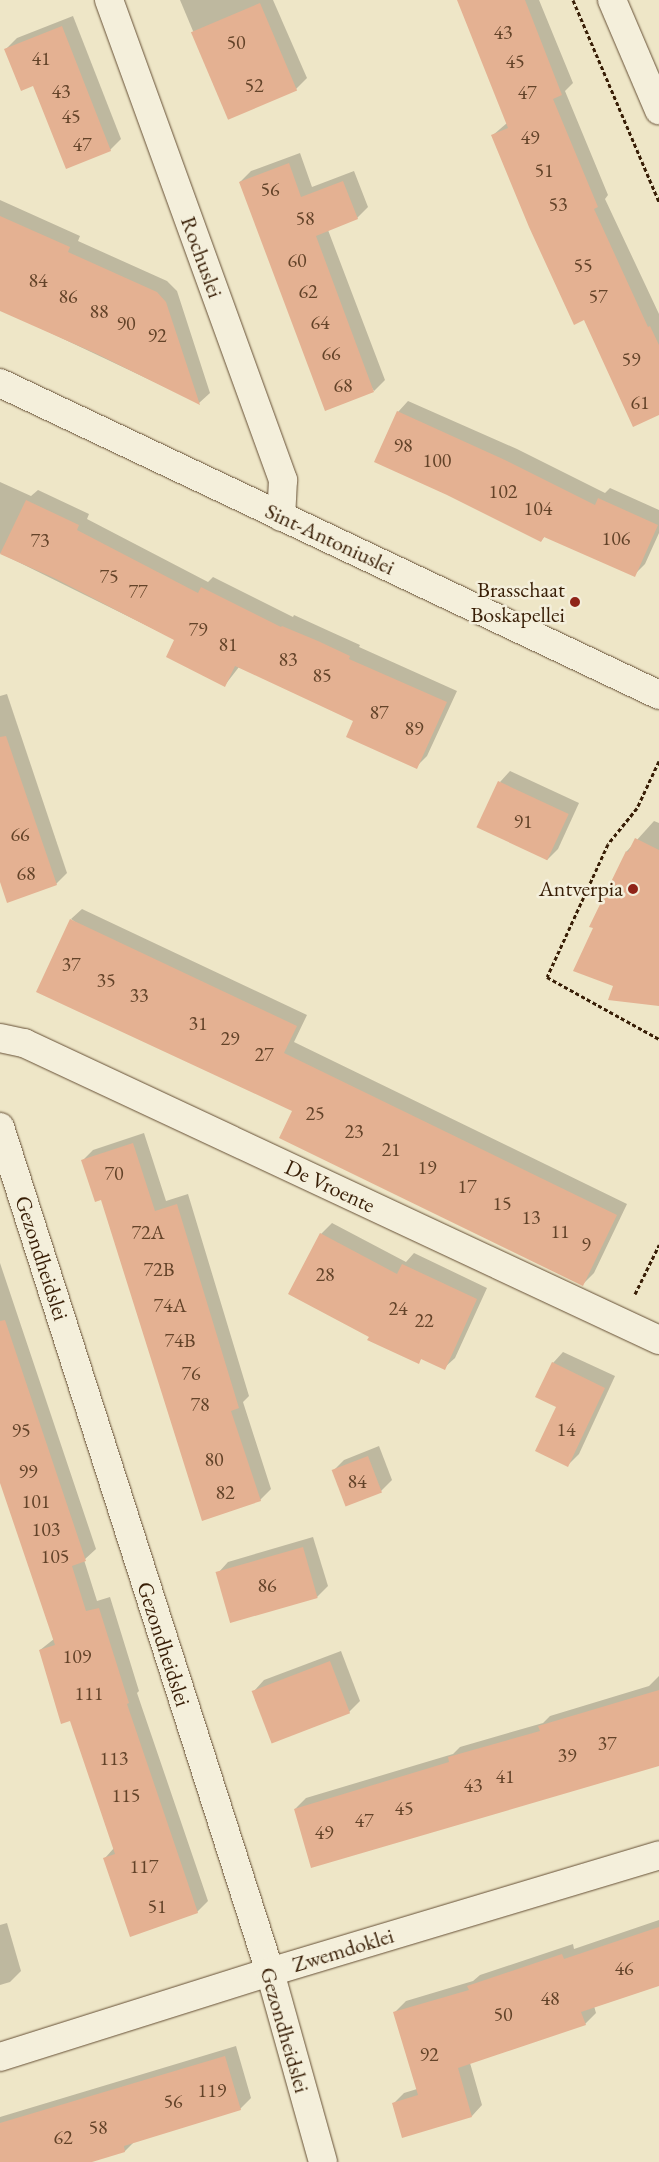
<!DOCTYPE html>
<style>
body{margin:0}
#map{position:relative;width:659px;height:2162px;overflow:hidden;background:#eee6c7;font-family:"EB Garamond",serif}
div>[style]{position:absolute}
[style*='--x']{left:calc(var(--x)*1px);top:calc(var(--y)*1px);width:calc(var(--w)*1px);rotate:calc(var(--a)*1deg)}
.shadow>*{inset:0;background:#0003}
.building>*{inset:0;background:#e4b192;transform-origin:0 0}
.path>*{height:3px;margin-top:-1.5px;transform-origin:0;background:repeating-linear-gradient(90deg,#381e06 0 4px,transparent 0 6.5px)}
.roads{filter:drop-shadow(0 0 1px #665036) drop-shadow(0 0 1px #665036)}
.street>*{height:28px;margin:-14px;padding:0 14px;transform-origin:14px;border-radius:14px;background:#f4efdb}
.dots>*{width:14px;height:14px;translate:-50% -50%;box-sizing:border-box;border:2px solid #f4efdb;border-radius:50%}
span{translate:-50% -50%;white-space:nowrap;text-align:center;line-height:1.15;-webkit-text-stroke:5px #f4efdb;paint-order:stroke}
.number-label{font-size:20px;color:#634329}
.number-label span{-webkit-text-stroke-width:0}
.street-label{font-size:22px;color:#381e06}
.poi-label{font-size:22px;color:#381e06}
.right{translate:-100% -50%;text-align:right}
</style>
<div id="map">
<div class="shadow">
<i style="clip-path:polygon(180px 0,273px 0,307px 78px,296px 89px,229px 117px)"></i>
<i style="clip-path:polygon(458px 0,539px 0,573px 83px,565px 91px,608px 195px,605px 199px,659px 314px,659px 414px,585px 318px,493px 135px,507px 123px)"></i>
<i style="clip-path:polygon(73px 16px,121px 139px,110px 150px,33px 84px,6px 49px,17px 38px)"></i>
<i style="clip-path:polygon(300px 153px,312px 187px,354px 171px,368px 207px,357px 218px,328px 230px,385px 380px,374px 391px,240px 182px,251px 171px)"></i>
<i style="clip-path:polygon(0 200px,80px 236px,78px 241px,167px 281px,177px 291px,210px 393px,199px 403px,0 309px)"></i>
<i style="clip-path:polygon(408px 401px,517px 449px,605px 493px,610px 488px,659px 510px,659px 533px,645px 564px,634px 575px,545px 536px,541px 541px,398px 412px)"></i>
<i style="clip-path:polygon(0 482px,31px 496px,38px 490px,89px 514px,87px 519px,208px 582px,213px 577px,293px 617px,294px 615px,329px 631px,360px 645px,359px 647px,457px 691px,427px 756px,416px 767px,355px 720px,239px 667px,225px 685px,176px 640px,0 553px)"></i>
<i style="clip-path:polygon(7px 694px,67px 873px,56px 884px,0 879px,0 696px)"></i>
<i style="clip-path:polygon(510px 771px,579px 803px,558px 849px,547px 860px,500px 782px)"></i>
<i style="clip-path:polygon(654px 821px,659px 823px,659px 1003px,615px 985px,627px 851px)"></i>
<i style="clip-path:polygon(82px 909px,307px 1015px,294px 1042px,627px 1204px,594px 1273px,583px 1284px,71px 919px)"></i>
<i style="clip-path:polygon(144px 1133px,166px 1201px,188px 1194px,249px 1396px,243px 1402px,271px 1489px,260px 1500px,82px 1161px,93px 1150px)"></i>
<i style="clip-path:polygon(332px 1223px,406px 1262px,414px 1253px,487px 1288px,455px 1358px,444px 1368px,422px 1358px,418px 1362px,370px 1336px,321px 1234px)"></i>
<i style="clip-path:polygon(0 1263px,96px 1549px,84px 1560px,97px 1601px,110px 1597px,139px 1691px,137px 1693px,208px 1901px,197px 1912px,105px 1858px,114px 1848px,71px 1719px,40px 1650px,54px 1639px,0 1478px)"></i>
<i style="clip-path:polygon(563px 1352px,615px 1376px,579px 1454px,568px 1465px,557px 1406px,553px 1363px)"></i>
<i style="clip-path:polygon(379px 1446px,392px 1480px,381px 1491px,333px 1471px,344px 1460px)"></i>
<i style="clip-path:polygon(313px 1537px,328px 1586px,317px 1597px,218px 1573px,228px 1562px)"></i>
<i style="clip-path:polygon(341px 1651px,360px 1701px,349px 1712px,254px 1691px,264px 1680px)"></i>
<i style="clip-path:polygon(659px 1676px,659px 1761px,295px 1809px,306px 1798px,453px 1754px,460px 1747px,543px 1723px,550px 1716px,649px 1686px)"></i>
<i style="clip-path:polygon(659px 1920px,659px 1984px,594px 2006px,596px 2013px,585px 2024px,470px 2063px,482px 2105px,472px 2116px,393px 2104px,404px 2093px,417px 2089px,395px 2012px,406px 2001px,473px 1981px,480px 1975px,573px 1944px,574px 1949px)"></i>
<i style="clip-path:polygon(7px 1923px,21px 1971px,10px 1982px,0 1985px,0 1925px)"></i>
<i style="clip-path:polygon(236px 2046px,251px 2098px,240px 2109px,135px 2141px,125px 2151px,89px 2162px,0 2162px,0 2117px)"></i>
</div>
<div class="building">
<i style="clip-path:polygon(457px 0,525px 0,562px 95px,553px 99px,598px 207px,594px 209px,648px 327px,650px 326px,659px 345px,659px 415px,633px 427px,584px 320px,574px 325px,529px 227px,491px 135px,508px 128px)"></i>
<i style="left:260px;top:3px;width:95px;height:75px;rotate:67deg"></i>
<i style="clip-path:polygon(62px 26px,111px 151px,66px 169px,33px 86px,21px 91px,4px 49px)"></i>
<i style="clip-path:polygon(289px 163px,301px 197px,343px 181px,358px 219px,316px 236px,374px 392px,325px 411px,239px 182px)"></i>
<i style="clip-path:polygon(0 216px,70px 247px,68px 252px,157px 292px,166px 302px,200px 405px,97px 354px,0 311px)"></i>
<i style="clip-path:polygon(397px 411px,505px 460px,595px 505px,598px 498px,658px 525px,635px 577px,544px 537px,541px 542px,447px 495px,374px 462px)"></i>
<i style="clip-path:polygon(26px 500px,79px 525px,77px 530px,198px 593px,201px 587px,281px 627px,282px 626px,318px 641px,350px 656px,349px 659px,447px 702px,417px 769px,346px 737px,353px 721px,235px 666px,225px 687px,166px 657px,174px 640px,54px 578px,0 554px)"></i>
<i style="clip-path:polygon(6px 736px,57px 885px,7px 903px,0 882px,0 737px)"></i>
<i style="left:498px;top:781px;width:78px;height:51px;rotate:25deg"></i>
<i style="clip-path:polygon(635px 838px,659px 850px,659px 1006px,608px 1000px,613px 986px,573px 971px,593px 928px,589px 927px,626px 851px,628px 852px)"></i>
<i style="clip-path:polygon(70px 919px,297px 1026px,284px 1053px,617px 1215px,583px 1286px,279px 1138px,292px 1111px,36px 992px)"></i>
<i style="clip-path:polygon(133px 1143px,155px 1211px,177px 1204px,239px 1408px,231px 1411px,261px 1501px,202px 1521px,101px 1200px,95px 1202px,81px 1160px)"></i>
<i style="clip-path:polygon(320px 1233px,397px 1274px,402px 1264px,477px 1299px,445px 1370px,421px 1359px,419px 1364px,367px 1340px,369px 1337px,288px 1294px)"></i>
<i style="clip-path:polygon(5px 1320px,86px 1561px,72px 1566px,86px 1611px,99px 1608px,129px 1703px,127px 1704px,198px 1913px,130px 1937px,103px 1858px,115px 1854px,70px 1721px,61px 1724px,39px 1650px,55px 1645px,0 1483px,0 1321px)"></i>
<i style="clip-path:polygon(552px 1362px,605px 1388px,568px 1467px,535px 1451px,556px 1407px,535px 1397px)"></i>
<i style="left:368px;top:1456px;width:39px;height:39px;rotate:69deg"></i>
<i style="left:303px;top:1547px;width:53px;height:91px;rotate:74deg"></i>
<i style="left:330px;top:1661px;width:56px;height:84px;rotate:69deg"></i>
<i style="clip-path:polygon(659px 1690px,659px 1766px,311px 1868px,294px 1809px,449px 1762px,448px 1757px,540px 1731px,538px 1726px)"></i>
<i style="clip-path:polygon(659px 1927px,659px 1986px,581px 2012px,586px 2025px,458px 2068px,472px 2117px,402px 2138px,392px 2103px,418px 2095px,393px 2012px,469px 1990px,467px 1986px,562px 1954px,564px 1959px)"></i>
<i style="clip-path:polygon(225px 2056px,241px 2110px,124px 2146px,125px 2152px,92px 2162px,0 2162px,0 2123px)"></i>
</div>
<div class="path">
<i style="--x:573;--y:0;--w:220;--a:66.9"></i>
<i style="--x:659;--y:761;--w:52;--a:115.1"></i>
<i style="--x:637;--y:808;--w:46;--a:128.9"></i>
<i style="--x:608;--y:844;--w:146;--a:114.6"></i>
<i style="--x:547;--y:977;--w:128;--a:29"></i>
<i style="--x:635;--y:1294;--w:55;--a:-63.9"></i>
</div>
<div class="roads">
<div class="street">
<i style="--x:109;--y:0;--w:511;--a:70.07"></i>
<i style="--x:283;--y:480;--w:37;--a:93"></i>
<i style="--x:612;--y:0;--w:120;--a:66.9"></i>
<i style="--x:0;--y:383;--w:729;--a:25.33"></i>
<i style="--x:0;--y:1038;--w:25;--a:12"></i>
<i style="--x:24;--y:1043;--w:701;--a:25.07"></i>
<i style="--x:0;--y:1127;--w:887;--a:72.28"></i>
<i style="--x:270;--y:1972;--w:197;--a:74.4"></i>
<i style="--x:0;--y:2057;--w:283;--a:-17.5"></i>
<i style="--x:270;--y:1972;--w:406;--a:-16.7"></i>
</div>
</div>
<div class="dots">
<i style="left:575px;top:602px;background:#8f2418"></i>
<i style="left:633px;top:889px;background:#8f2418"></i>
</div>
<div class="number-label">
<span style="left:503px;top:32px">43</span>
<span style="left:236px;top:42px">50</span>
<span style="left:41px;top:58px">41</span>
<span style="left:515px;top:61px">45</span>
<span style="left:254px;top:85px">52</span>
<span style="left:61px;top:91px">43</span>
<span style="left:527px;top:92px">47</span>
<span style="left:71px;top:116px">45</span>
<span style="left:530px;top:137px">49</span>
<span style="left:82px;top:144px">47</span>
<span style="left:544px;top:170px">51</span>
<span style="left:270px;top:189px">56</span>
<span style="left:558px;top:204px">53</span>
<span style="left:305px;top:218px">58</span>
<span style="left:297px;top:260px">60</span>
<span style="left:583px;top:265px">55</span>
<span style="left:38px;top:280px">84</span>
<span style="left:308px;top:291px">62</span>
<span style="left:68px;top:296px">86</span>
<span style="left:598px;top:296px">57</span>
<span style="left:99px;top:311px">88</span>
<span style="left:320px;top:322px">64</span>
<span style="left:126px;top:323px">90</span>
<span style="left:157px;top:335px">92</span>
<span style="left:331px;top:353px">66</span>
<span style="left:631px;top:359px">59</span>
<span style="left:343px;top:385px">68</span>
<span style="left:640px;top:402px">61</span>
<span style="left:403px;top:445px">98</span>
<span style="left:437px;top:460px">100</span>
<span style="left:503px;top:491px">102</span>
<span style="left:538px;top:508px">104</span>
<span style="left:616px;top:538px">106</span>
<span style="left:40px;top:540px">73</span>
<span style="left:109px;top:576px">75</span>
<span style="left:138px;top:591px">77</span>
<span style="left:198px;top:629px">79</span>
<span style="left:228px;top:644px">81</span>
<span style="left:288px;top:659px">83</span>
<span style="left:322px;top:675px">85</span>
<span style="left:379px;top:712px">87</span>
<span style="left:414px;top:728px">89</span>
<span style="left:523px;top:821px">91</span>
<span style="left:20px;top:834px">66</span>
<span style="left:26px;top:873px">68</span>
<span style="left:71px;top:964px">37</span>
<span style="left:106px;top:980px">35</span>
<span style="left:139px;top:995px">33</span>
<span style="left:198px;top:1023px">31</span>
<span style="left:230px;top:1038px">29</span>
<span style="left:264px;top:1054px">27</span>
<span style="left:315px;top:1113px">25</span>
<span style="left:354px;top:1131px">23</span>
<span style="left:391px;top:1149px">21</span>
<span style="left:427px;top:1167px">19</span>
<span style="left:114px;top:1173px">70</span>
<span style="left:467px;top:1186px">17</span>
<span style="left:502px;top:1203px">15</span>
<span style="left:531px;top:1217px">13</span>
<span style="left:560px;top:1231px">11</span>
<span style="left:148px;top:1232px">72A</span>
<span style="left:586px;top:1244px">9</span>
<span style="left:159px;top:1269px">72B</span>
<span style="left:325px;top:1274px">28</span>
<span style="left:170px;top:1305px">74A</span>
<span style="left:398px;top:1308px">24</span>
<span style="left:424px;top:1320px">22</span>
<span style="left:180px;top:1340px">74B</span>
<span style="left:191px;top:1373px">76</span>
<span style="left:200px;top:1404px">78</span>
<span style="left:566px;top:1429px">14</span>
<span style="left:21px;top:1430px">95</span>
<span style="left:214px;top:1459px">80</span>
<span style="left:28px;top:1471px">99</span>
<span style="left:357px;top:1481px">84</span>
<span style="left:225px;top:1492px">82</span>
<span style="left:36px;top:1501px">101</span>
<span style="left:46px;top:1529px">103</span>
<span style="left:55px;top:1556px">105</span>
<span style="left:267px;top:1585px">86</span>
<span style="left:77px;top:1656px">109</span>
<span style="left:89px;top:1693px">111</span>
<span style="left:607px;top:1743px">37</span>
<span style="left:567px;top:1755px">39</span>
<span style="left:114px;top:1758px">113</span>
<span style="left:505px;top:1776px">41</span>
<span style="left:473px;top:1785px">43</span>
<span style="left:126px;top:1795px">115</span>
<span style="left:404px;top:1808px">45</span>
<span style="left:364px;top:1820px">47</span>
<span style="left:324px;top:1832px">49</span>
<span style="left:144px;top:1866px">117</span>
<span style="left:157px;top:1906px">51</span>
<span style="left:624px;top:1968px">46</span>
<span style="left:550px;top:1998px">48</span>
<span style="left:503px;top:2014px">50</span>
<span style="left:429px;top:2054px">92</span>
<span style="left:212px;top:2090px">119</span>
<span style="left:173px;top:2101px">56</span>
<span style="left:98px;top:2127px">58</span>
<span style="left:63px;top:2137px">62</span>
</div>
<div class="street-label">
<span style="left:202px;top:257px;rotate:70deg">Rochuslei</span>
<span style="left:330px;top:539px;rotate:25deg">Sint-Antoniuslei</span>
<span style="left:330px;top:1186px;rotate:25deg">De Vroente</span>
<span style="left:42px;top:1258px;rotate:72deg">Gezondheidslei</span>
<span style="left:164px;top:1644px;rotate:72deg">Gezondheidslei</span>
<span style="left:343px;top:1950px;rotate:-17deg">Zwemdoklei</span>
<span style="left:285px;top:2030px;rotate:74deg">Gezondheidslei</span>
</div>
<div class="poi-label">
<span class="right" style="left:565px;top:602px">Brasschaat<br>Boskapellei</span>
<span class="right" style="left:623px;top:889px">Antverpia</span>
</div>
</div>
